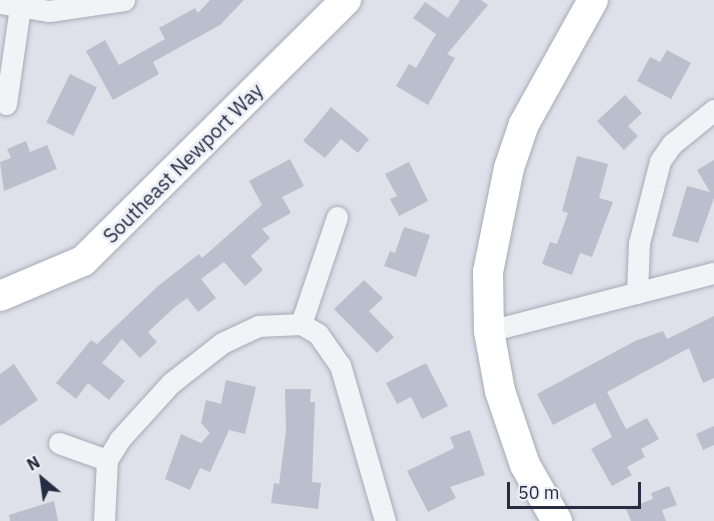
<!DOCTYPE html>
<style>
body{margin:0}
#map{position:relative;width:714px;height:521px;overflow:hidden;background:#dee1e9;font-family:"IBM Plex Sans",sans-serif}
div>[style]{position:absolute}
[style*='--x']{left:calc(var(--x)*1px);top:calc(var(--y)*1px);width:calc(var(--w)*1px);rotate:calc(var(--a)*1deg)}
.building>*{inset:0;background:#bbbfcd;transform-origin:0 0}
.roads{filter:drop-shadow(0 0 2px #a7abb7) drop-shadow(0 0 2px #a7abb7)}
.street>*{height:21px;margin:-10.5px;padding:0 10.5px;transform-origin:10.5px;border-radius:10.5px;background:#f1f3f7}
.secondary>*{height:30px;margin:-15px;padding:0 15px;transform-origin:15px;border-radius:15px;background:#fff}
span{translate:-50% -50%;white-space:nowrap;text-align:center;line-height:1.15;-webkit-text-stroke:6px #eef0f7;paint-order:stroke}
.street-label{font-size:20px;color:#262c42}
.north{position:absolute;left:12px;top:449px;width:60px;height:60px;-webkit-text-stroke:4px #eef0f7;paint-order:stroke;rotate:331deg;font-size:16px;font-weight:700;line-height:24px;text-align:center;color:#262c42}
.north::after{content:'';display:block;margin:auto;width:21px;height:27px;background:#262c42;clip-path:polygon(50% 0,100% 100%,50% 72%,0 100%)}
.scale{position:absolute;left:507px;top:482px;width:134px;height:27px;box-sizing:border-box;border:3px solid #262c42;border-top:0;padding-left:8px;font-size:18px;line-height:21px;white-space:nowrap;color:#262c42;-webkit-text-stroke:4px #eef0f7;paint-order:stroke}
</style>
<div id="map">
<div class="building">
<i style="clip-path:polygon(210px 0,244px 0,220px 25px,153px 62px,159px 74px,113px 100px,86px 51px,105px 40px,119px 65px,165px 39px,159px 28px,195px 8px,198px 13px)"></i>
<i style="clip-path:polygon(460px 0,481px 0,488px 5px,447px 54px,455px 58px,428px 105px,396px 86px,409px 64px,416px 68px,436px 34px,413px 18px,425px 2px,448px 18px)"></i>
<i style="clip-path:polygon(667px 50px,691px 63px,671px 99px,637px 81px,650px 57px,660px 62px)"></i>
<i style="left:70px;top:74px;width:30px;height:54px;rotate:26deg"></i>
<i style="clip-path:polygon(625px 95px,642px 113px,628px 126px,638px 136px,624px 150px,597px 121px)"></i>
<i style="clip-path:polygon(331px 107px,369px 139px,358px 153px,341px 139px,325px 158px,303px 141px)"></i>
<i style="clip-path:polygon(26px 141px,30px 152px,47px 145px,57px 169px,4px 191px,0 162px,11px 158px,7px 149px)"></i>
<i style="clip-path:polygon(577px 156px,608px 164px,599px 198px,613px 202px,592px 257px,580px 253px,572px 275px,542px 264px,550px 242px,557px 244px,568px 213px,562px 211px)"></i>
<i style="clip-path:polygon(290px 159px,304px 186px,282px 197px,291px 213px,262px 229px,270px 238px,251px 256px,263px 270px,245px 286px,224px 262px,201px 279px,216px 298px,198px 312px,187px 298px,175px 307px,148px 332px,157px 342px,140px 358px,122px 339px,102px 363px,125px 381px,109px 400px,88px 383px,76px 399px,56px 383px,91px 340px,97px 344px,158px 286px,199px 254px,202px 258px,262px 205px,249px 181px)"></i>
<i style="clip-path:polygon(714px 160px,714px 198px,698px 243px,672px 236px,687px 186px,710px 192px,697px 170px)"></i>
<i style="clip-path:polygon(409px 162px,428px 201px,399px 216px,390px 199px,397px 196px,385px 174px)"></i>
<i style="clip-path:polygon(404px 227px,430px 235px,416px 277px,384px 266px,390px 251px,395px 253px)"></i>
<i style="clip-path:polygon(364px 280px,383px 298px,369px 311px,394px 337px,377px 353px,334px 309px)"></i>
<i style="clip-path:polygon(714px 316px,714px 378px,703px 383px,689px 348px,607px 392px,626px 429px,647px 418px,659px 439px,641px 449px,645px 457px,627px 467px,632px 475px,612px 486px,591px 449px,612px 437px,595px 403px,553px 425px,537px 394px,635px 341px,663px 331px,667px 339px)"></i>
<i style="clip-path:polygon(426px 363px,448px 406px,422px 419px,411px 397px,397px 404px,386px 383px)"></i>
<i style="clip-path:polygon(14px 364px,38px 400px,0 426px,0 374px)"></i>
<i style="clip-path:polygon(226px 380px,256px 387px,245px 434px,229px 430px,210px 472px,200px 468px,190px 490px,165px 479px,181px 434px,201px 443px,210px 433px,201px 423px,206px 400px,221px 404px)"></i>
<i style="clip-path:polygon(285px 389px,311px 389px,310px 402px,315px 402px,312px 482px,321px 483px,318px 509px,271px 503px,274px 483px,279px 484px,286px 431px)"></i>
<i style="clip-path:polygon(714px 426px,714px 445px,703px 450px,696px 434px)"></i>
<i style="clip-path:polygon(470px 430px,485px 475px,450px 487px,456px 498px,428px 512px,407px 471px,454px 448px,450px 437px)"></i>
<i style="clip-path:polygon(669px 486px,677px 505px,662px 510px,666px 521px,631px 521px,626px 509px,653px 499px,651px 493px)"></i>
<i style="clip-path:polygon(54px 501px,58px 521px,10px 521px,9px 515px)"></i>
</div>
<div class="roads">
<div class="street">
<i style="--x:0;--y:3;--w:50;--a:9.3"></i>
<i style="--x:49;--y:11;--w:76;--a:-8.3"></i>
<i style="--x:6;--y:104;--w:98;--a:-81.8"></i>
<i style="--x:637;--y:293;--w:50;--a:-87.7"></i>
<i style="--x:639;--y:243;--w:85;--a:-75.6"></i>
<i style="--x:660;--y:161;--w:21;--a:-55"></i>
<i style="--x:672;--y:144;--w:54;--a:-39"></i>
<i style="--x:301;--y:324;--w:20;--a:30"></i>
<i style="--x:318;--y:334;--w:38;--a:55"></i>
<i style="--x:340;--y:365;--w:162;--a:73.9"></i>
<i style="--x:489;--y:331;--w:232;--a:-14.5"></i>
<i style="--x:59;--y:443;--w:51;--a:19.5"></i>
<i style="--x:107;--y:460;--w:25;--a:-58"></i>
<i style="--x:120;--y:439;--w:76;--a:-47.7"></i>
<i style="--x:171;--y:383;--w:65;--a:-38.1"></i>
<i style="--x:222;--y:343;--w:40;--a:-25"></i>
<i style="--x:258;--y:326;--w:43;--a:-2.7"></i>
<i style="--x:301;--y:324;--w:113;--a:-71.4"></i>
<i style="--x:104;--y:521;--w:61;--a:-87.2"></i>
</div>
<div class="secondary">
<i style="--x:0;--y:296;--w:90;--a:-22.9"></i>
<i style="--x:83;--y:261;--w:371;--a:-44.8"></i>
<i style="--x:557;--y:521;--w:64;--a:-119.7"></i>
<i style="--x:525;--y:465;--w:78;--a:-108.7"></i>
<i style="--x:500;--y:391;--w:61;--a:-100.4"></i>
<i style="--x:489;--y:331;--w:59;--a:-91"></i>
<i style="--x:488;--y:272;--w:106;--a:-78.6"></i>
<i style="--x:509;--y:168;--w:46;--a:-71.2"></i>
<i style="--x:524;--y:124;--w:142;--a:-60.9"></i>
</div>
</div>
<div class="street-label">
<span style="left:183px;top:163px;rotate:-45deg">Southeast Newport Way</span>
</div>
<div class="north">N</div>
<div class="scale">50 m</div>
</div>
